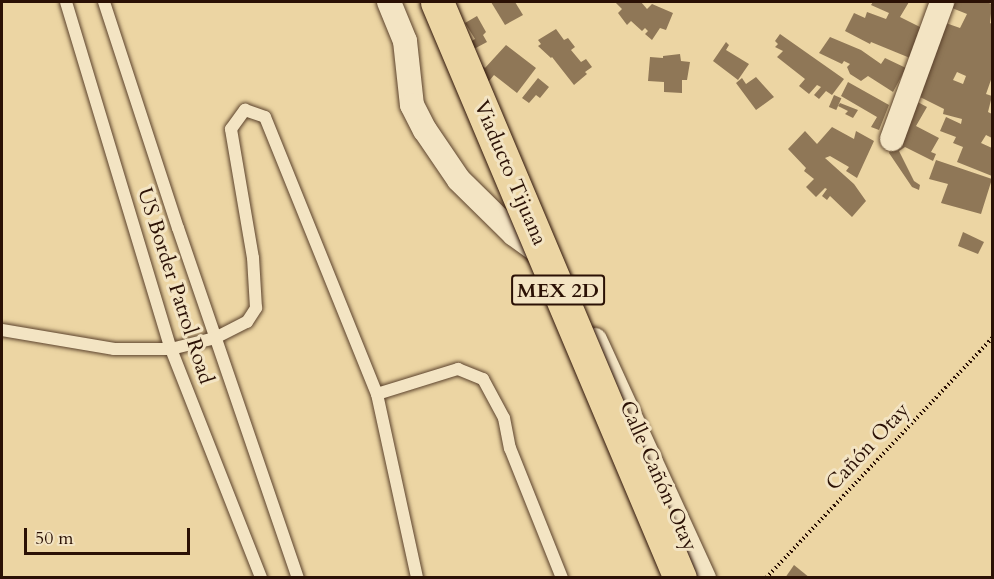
<!DOCTYPE html>
<meta charset="utf-8">
<style>
body{margin:0}
#map{position:relative;width:994px;height:579px;overflow:hidden;background:#ecd5a3;font-family:Cardo,serif}
div>[style]{position:absolute}
[style*='--x']{left:calc(var(--x)*1px);top:calc(var(--y)*1px);width:calc(var(--w)*1px);rotate:calc(var(--a)*1deg)}
.building>*{inset:0;background:#8f7757;transform-origin:0 0}
.path>*{height:4px;margin-top:-2px;transform-origin:0;background:repeating-linear-gradient(90deg,#2b1105 0 1.5px,transparent 0 4.5px)}
.roads{filter:drop-shadow(0 0 2px #5b422c) drop-shadow(0 0 2px #5b422c)}
.service>*{height:12px;margin:-6px;padding:0 6px;transform-origin:6px;border-radius:6px;background:#f3e4c3}
.minor>*{height:24px;margin:-12px;padding:0 12px;transform-origin:12px;border-radius:12px;background:#f3e4c3}
.bridges{filter:drop-shadow(0 0 2px #2b1105) drop-shadow(0 0 2px #2b1105)}
.motorway-bridge>*{height:33px;margin:-16.5px;padding:0 16.5px;transform-origin:16.5px;border-radius:16.5px;background:#ecd5a3}
span{translate:-50% -50%;white-space:nowrap;text-align:center;line-height:1.15;-webkit-text-stroke:6px #f3e4c3;paint-order:stroke}
.shield-label span{padding:2px 4px;background:#f3e4c3;border:2px solid;border-radius:4px;-webkit-text-stroke-width:0}
.shield-label{font-size:20px;color:#2b1105;font-weight:700}
.street-label{font-size:21px;color:#2b1105}
.frame{position:absolute;inset:0;border:3px solid #2b1105;pointer-events:none}
.scale{position:absolute;left:24px;top:528px;width:166px;height:27px;box-sizing:border-box;border:3px solid #2b1105;border-top:0;padding-left:8px;font-size:18px;line-height:21px;white-space:nowrap;color:#2b1105;-webkit-text-stroke:4px #f3e4c3;paint-order:stroke}
</style>
<div id="map">
<div class="building">
<i style="clip-path:polygon(491px 2px,515px 2px,523px 15px,505px 25px)"></i>
<i style="clip-path:polygon(615px 2px,641px 2px,647px 9px,652px 4px,673px 13px,666px 30px,660px 28px,652px 40px,645px 34px,648px 31px,645px 28px,642px 31px,631px 21px,627px 25px,618px 13px,622px 9px)"></i>
<i style="clip-path:polygon(873px 2px,909px 2px,900px 17px,922px 28px,910px 58px,871px 42px,870px 44px,845px 31px,854px 13px,865px 18px,867px 12px,886px 19px,889px 13px,871px 5px)"></i>
<i style="clip-path:polygon(evenodd,949px 2px,986px 2px,992px 4px,990px 23px,992px 24px,992px 77px,986px 94px,992px 96px,988px 112px,992px 114px,992px 138px,986px 135px,981px 143px,992px 148px,992px 176px,957px 162px,963px 147px,953px 143px,956px 137px,940px 131px,946px 117px,961px 124px,962px 119px,943px 114px,944px 109px,914px 94px,940px 21px,960px 28px,967px 14px,947px 6px,949px 2px,957px 72px,966px 76px,963px 84px,953px 80px,957px 72px)"></i>
<i style="clip-path:polygon(477px 16px,486px 32px,483px 35px,487px 42px,472px 50px,468px 43px,475px 39px,465px 23px)"></i>
<i style="clip-path:polygon(556px 29px,564px 40px,568px 38px,575px 47px,571px 50px,581px 62px,586px 59px,592px 67px,585px 72px,587px 74px,574px 85px,552px 57px,551px 58px,538px 46px,541px 44px,538px 40px)"></i>
<i style="clip-path:polygon(780px 34px,844px 79px,832px 95px,826px 91px,819px 99px,814px 95px,821px 87px,817px 85px,809px 94px,799px 86px,805px 79px,777px 57px,783px 51px,775px 47px,778px 44px,775px 41px)"></i>
<i style="clip-path:polygon(830px 37px,861px 50px,881px 64px,885px 58px,906px 68px,893px 92px,868px 76px,861px 81px,850px 74px,847px 67px,850px 64px,844px 61px,842px 64px,819px 53px)"></i>
<i style="clip-path:polygon(726px 42px,729px 45px,726px 50px,749px 64px,738px 80px,713px 61px)"></i>
<i style="clip-path:polygon(506px 45px,536px 68px,517px 93px,494px 75px,484px 87px,476px 60px,485px 68px)"></i>
<i style="clip-path:polygon(680px 54px,681px 61px,690px 62px,687px 80px,682px 80px,682px 93px,664px 92px,664px 82px,648px 81px,650px 57px,663px 58px,663px 56px)"></i>
<i style="clip-path:polygon(756px 77px,774px 97px,756px 110px,736px 83px,742px 78px,746px 84px)"></i>
<i style="clip-path:polygon(538px 78px,549px 87px,540px 98px,536px 95px,529px 103px,522px 98px)"></i>
<i style="clip-path:polygon(848px 82px,889px 105px,879px 130px,871px 127px,877px 117px,841px 96px)"></i>
<i style="left:834px;top:95px;width:8px;height:13px;rotate:23deg"></i>
<i style="clip-path:polygon(912px 99px,927px 107px,916px 126px,939px 138px,931px 152px,936px 154px,933px 161px,905px 147px,899px 151px,914px 181px,920px 185px,919px 190px,912px 187px,889px 153px)"></i>
<i style="clip-path:polygon(840px 103px,858px 110px,853px 118px,845px 114px,848px 111px,838px 106px)"></i>
<i style="clip-path:polygon(832px 127px,854px 139px,856px 131px,874px 141px,857px 178px,846px 171px,849px 167px,830px 156px,825px 158px,854px 184px,866px 201px,852px 217px,830px 196px,827px 200px,822px 196px,827px 189px,825px 188px,816px 197px,806px 187px,814px 179px,804px 171px,806px 168px,788px 149px,805px 131px,817px 144px)"></i>
<i style="clip-path:polygon(936px 160px,992px 179px,981px 214px,941px 203px,948px 184px,929px 179px)"></i>
<i style="clip-path:polygon(963px 232px,984px 242px,978px 254px,958px 246px)"></i>
<i style="clip-path:polygon(794px 565px,810px 578px,785px 578px)"></i>
</div>
<div class="path">
<i style="--x:766;--y:578;--w:330;--a:-46.7"></i>
</div>
<div class="roads">
<div class="service">
<i style="--x:66;--y:2;--w:363;--a:73.2"></i>
<i style="--x:171;--y:349;--w:246;--a:68.5"></i>
<i style="--x:104;--y:2;--w:238;--a:71.9"></i>
<i style="--x:178;--y:228;--w:370;--a:71.1"></i>
<i style="--x:2;--y:330;--w:114;--a:9.6"></i>
<i style="--x:114;--y:349;--w:57;--a:0"></i>
<i style="--x:171;--y:349;--w:45;--a:-14"></i>
<i style="--x:215;--y:338;--w:36;--a:-27"></i>
<i style="--x:247;--y:322;--w:17;--a:-57"></i>
<i style="--x:256;--y:308;--w:50;--a:-93.4"></i>
<i style="--x:253;--y:258;--w:131;--a:-99.7"></i>
<i style="--x:231;--y:129;--w:24;--a:-54"></i>
<i style="--x:245;--y:110;--w:21;--a:19"></i>
<i style="--x:265;--y:117;--w:299;--a:68"></i>
<i style="--x:377;--y:394;--w:188;--a:77.7"></i>
<i style="--x:377;--y:394;--w:85;--a:-17.2"></i>
<i style="--x:458;--y:369;--w:27;--a:22"></i>
<i style="--x:483;--y:379;--w:44;--a:61.7"></i>
<i style="--x:504;--y:418;--w:31;--a:79"></i>
<i style="--x:510;--y:448;--w:140;--a:68.2"></i>
</div>
<div class="minor">
<i style="--x:389;--y:2;--w:42;--a:67.7"></i>
<i style="--x:405;--y:41;--w:64;--a:83.8"></i>
<i style="--x:412;--y:105;--w:28;--a:63"></i>
<i style="--x:425;--y:130;--w:60;--a:55.8"></i>
<i style="--x:459;--y:180;--w:77;--a:44.5"></i>
<i style="--x:514;--y:234;--w:36;--a:36"></i>
<i style="--x:892;--y:139;--w:146;--a:-69.9"></i>
<i style="--x:595;--y:340;--w:262;--a:65.4"></i>
</div>
</div>
<div class="bridges">
<div class="motorway-bridge">
<i style="--x:437;--y:2;--w:625;--a:67.13"></i>
</div>
</div>
<div class="shield-label">
<span style="left:558px;top:290px">MEX 2D</span>
</div>
<div class="street-label">
<span style="left:510px;top:173px;rotate:67deg">Viaducto Tijuana</span>
<span style="left:175px;top:286px;rotate:72deg">US Border Patrol Road</span>
<span style="left:868px;top:447px;rotate:-47deg">Cañón Otay</span>
<span style="left:658px;top:476px;rotate:66deg">Calle Cañón Otay</span>
</div>
<div class="frame"></div>
<div class="scale">50 m</div>
</div>
